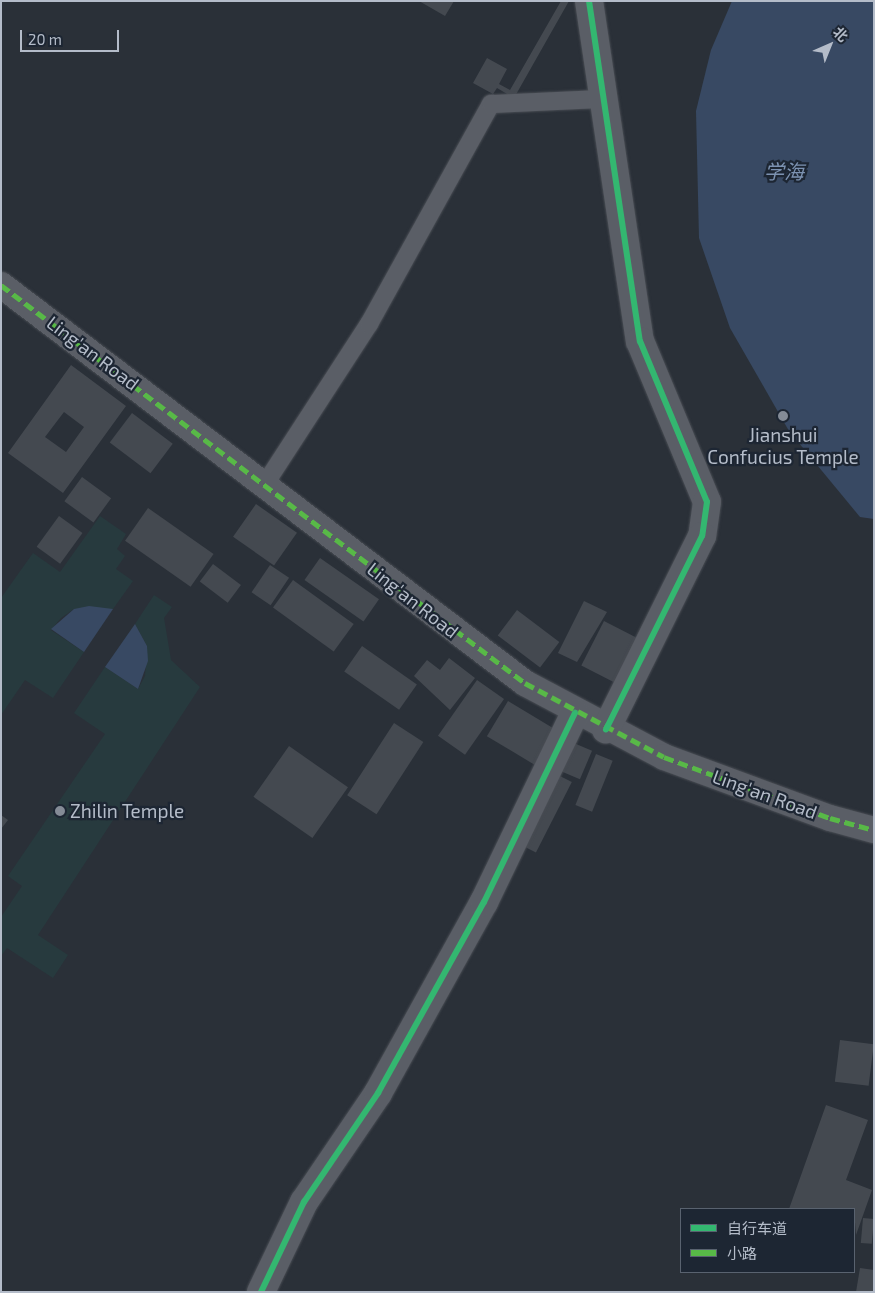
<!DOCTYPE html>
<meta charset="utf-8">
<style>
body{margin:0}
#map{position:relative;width:875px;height:1293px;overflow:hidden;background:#2a3038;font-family:"Exo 2","Noto Sans SC",sans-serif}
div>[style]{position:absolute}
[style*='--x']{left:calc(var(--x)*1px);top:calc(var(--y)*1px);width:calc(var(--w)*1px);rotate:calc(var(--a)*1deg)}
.green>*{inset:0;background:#273a3e}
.water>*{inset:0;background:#384963}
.building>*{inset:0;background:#444950;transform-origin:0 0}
.roads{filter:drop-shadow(0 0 1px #484c53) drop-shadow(0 0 1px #484c53)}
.service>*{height:18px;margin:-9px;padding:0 9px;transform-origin:9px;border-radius:9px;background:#5a5e66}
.pedestrian>*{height:26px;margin:-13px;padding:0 13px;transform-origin:13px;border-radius:13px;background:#5a5e66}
.minor>*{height:28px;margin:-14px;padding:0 14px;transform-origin:14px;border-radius:14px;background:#5a5e66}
.quiet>*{height:5px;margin-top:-2.5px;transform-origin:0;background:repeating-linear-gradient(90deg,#58b947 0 10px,transparent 0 15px)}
.cycleway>*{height:6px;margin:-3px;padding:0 3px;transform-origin:3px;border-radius:3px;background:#33b770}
.dots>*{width:14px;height:14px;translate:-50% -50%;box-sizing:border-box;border:2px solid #1d2633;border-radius:50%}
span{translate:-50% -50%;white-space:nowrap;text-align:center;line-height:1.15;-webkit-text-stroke:4.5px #1d2633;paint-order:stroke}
.street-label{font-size:19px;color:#b4bcc9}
.poi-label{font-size:19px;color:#b4bcc9}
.left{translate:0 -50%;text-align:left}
.water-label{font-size:20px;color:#7c92b1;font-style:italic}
.frame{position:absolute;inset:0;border:2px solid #b4bcc9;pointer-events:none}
.legend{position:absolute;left:680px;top:1208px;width:175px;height:65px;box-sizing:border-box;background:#1d2633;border:1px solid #59626f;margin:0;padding:6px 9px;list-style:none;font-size:15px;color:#b4bcc9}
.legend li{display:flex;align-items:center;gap:10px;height:25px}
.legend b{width:25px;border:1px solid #59626f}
.north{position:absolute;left:805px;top:20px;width:50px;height:50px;-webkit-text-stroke:4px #1d2633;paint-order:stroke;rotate:44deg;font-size:14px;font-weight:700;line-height:20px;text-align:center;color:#b4bcc9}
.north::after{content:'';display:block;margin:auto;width:18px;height:22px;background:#b4bcc9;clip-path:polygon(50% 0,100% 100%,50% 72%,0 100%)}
.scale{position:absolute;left:20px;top:30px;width:99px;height:22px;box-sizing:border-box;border:2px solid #b4bcc9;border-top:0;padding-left:6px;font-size:15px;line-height:18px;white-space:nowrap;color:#b4bcc9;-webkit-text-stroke:4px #1d2633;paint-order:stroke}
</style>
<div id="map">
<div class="green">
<i style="clip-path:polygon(100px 516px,126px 534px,117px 549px,125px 556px,116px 569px,133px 581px,113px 609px,74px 609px,61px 618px,51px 630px,84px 652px,53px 698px,25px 680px,1px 715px,1px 598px,33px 553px,60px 572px)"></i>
<i style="clip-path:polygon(154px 595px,172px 607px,164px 618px,171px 660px,200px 687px,38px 935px,68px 955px,53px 978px,7px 948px,1px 956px,1px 917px,22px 886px,8px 876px,105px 734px,74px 713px,105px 667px,138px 689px,145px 676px,147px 646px,135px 624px)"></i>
</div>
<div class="water">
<i style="clip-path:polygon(732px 1px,874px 1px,874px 519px,860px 517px,789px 431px,730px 328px,699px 238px,696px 111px,711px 50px)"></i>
<i style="clip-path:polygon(89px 606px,113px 609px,84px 652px,51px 629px,74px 609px)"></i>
<i style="clip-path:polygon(135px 624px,147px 646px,148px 661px,138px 689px,105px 667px)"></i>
</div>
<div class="building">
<i style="clip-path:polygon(419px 1px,454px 1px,445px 16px)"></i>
<i style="clip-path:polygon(561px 1px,569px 1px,514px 98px,497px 88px,493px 94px,473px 83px,487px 58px,507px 69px,499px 84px,510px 90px)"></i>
<i style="clip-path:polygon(evenodd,71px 365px,126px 406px,63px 493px,8px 453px,71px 365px,64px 412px,84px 427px,66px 452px,45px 437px,64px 412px)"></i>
<i style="left:132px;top:413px;width:51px;height:37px;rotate:37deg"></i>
<i style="left:82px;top:477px;width:36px;height:30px;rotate:36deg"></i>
<i style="left:256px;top:504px;width:50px;height:40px;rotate:35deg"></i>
<i style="left:148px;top:508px;width:80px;height:40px;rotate:35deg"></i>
<i style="left:59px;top:516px;width:29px;height:38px;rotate:36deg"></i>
<i style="left:320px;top:558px;width:72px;height:27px;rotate:35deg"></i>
<i style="left:213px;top:564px;width:35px;height:22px;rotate:37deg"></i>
<i style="left:270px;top:565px;width:23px;height:33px;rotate:34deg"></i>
<i style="left:293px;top:580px;width:75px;height:34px;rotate:36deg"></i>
<i style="clip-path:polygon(584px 601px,607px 612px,577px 662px,558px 653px)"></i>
<i style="left:517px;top:610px;width:53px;height:32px;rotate:37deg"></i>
<i style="left:604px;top:621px;width:40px;height:50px;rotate:27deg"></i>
<i style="left:362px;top:646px;width:67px;height:31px;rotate:35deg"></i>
<i style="clip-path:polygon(449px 658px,475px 678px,450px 710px,414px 676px,427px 660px,440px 670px)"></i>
<i style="left:477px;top:680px;width:33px;height:68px;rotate:35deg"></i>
<i style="left:508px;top:701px;width:63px;height:41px;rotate:31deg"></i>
<i style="left:394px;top:723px;width:35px;height:86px;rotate:33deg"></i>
<i style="left:569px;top:741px;width:25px;height:31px;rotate:23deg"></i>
<i style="left:289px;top:746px;width:72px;height:62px;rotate:35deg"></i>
<i style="left:596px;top:754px;width:18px;height:55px;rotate:22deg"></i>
<i style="left:554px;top:773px;width:20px;height:79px;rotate:27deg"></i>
<i style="clip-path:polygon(1px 815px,8px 820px,1px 829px)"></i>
<i style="left:840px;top:1040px;width:34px;height:42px;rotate:7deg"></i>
<i style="clip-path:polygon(826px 1105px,868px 1120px,846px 1180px,872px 1190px,856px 1235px,854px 1209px,789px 1209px)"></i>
<i style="left:863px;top:1218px;width:11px;height:25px;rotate:5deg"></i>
<i style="clip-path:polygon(860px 1268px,874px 1270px,874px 1292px,856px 1292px)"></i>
</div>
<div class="roads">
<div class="service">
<i style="--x:265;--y:484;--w:191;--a:-57"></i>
<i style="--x:369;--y:324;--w:252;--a:-61"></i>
<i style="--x:491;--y:104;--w:111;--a:-2.6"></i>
</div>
<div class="pedestrian">
<i style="--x:1;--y:285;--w:658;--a:37.22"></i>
<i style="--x:525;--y:683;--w:157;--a:28"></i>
<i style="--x:664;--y:757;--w:177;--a:20.2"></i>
<i style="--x:830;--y:818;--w:46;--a:15.3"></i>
</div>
<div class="minor">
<i style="--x:589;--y:1;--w:344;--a:81.5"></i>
<i style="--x:640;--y:341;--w:174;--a:67.4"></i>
<i style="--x:707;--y:502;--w:34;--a:98"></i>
<i style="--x:702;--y:536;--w:216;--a:116.4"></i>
<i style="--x:261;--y:1292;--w:100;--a:-64.5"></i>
<i style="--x:304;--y:1202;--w:132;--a:-55.8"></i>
<i style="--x:378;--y:1093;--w:218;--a:-61"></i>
<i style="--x:484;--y:902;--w:210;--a:-64.3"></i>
</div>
</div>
<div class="quiet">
<i style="--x:1;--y:285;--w:658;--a:37.22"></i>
<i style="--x:525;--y:683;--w:157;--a:28"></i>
<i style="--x:664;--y:757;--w:177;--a:20.2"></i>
<i style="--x:830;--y:818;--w:46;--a:15.3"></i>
</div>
<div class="cycleway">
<i style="--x:589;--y:1;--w:344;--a:81.5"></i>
<i style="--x:640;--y:341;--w:174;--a:67.4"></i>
<i style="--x:707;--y:502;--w:34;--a:98"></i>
<i style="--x:702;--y:536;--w:216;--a:116.4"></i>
<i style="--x:261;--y:1292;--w:100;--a:-64.5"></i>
<i style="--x:304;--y:1202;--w:132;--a:-55.8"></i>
<i style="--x:378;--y:1093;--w:218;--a:-61"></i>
<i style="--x:484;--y:902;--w:210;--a:-64.3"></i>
</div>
<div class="dots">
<i style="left:783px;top:416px;background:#848b96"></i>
<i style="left:60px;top:811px;background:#848b96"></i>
</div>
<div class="street-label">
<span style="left:93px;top:353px;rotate:37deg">Ling'an Road</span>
<span style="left:413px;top:600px;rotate:38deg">Ling'an Road</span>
<span style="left:765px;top:794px;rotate:20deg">Ling'an Road</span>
</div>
<div class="poi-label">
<span style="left:783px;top:446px">Jianshui<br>Confucius Temple</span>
<span class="left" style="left:70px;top:811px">Zhilin Temple</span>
</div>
<div class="water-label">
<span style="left:784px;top:171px">学海</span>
</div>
<div class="frame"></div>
<ul class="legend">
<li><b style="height:6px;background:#33b770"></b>自行车道</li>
<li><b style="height:6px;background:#58b947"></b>小路</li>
</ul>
<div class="north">北</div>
<div class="scale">20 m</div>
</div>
